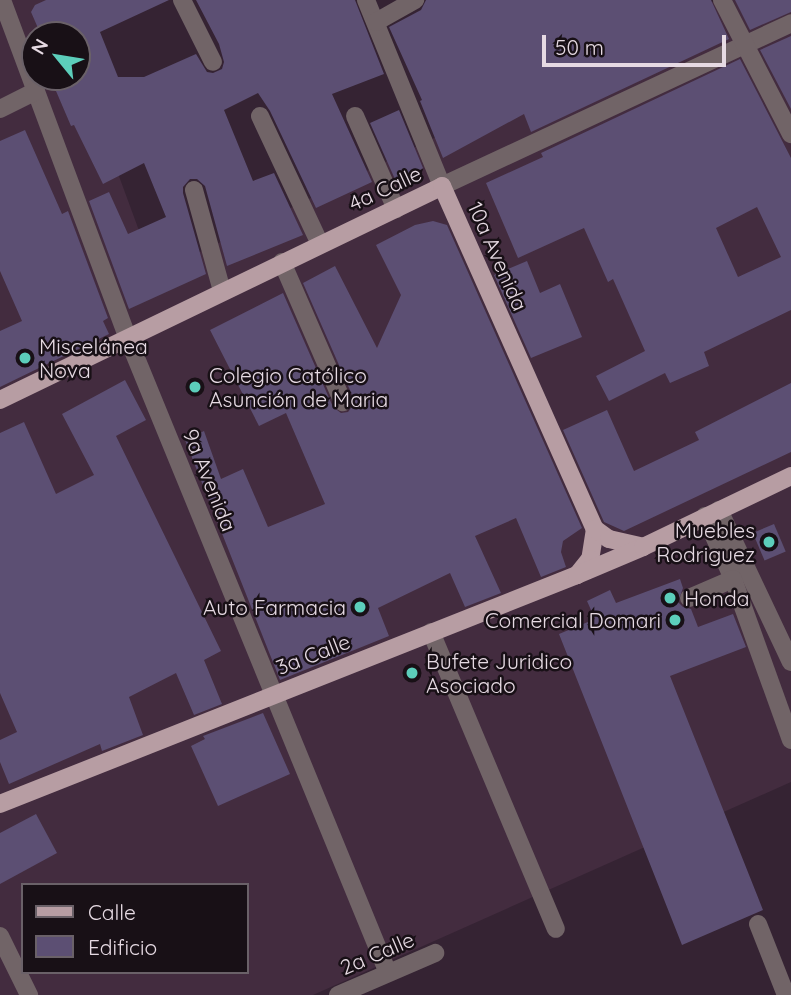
<!DOCTYPE html>
<meta charset="utf-8">
<style>
body{margin:0}
#map{position:relative;width:791px;height:995px;overflow:hidden;background:#352333;font-family:Quicksand,sans-serif}
div>[style]{position:absolute}
[style*='--x']{left:calc(var(--x)*1px);top:calc(var(--y)*1px);width:calc(var(--w)*1px);rotate:calc(var(--a)*1deg)}
.built>*{inset:0;background:#432c3f}
.building>*{inset:0;background:#5c4f73;transform-origin:0 0}
.minor>*{height:18px;margin:-9px;padding:0 9px;transform-origin:9px;border-radius:9px;background:#716467}
.major>*{height:18px;margin:-9px;padding:0 9px;transform-origin:9px;border-radius:9px;background:#b79da3}
.dots>*{width:19px;height:19px;translate:-50% -50%;box-sizing:border-box;border:4px solid #181016;border-radius:50%}
span{translate:-50% -50%;white-space:nowrap;text-align:center;line-height:1.15;-webkit-text-stroke:5px #181016;paint-order:stroke}
.street-label{font-size:21px;color:#e6dae3}
.poi-label{font-size:21px;color:#e6dae3}
.left{translate:0 -50%;text-align:left}
.right{translate:-100% -50%;text-align:right}
.legend{position:absolute;left:21px;top:883px;width:228px;height:91px;box-sizing:border-box;background:#181016;border:2px solid #6a6168;margin:0;padding:9px 12px;list-style:none;font-size:21px;color:#e6dae3}
.legend li{display:flex;align-items:center;gap:14px;height:35px}
.legend b{width:35px;border:2px solid #6a6168}
.north{position:absolute;left:21px;top:21px;width:70px;height:70px;box-sizing:border-box;background:#181016;border:2px solid #6a6168;border-radius:50%;rotate:300deg;font-size:19px;font-weight:700;line-height:28px;text-align:center;color:#e6dae3}
.north::after{content:'';display:block;margin:auto;width:24px;height:32px;background:#5ccebb;clip-path:polygon(50% 0,100% 100%,50% 72%,0 100%)}
.scale{position:absolute;left:542px;top:35px;width:184px;height:32px;box-sizing:border-box;border:4px solid #e6dae3;border-top:0;padding-left:9px;font-size:21px;line-height:24px;white-space:nowrap;color:#e6dae3;-webkit-text-stroke:5px #181016;paint-order:stroke}
</style>
<div id="map">
<div class="built">
<i style="clip-path:polygon(evenodd,0 0,54px 0,67px 35px,35px 35px,35px 77px,77px 77px,77px 62px,155px 274px,717px 0,791px 0,791px 782px,313px 995px,0 995px,0 0,23px 885px,247px 885px,247px 972px,23px 972px,23px 885px)"></i>
</div>
<div class="building">
<i style="clip-path:polygon(46px 0,169px 0,100px 32px,118px 77px,144px 77px,196px 54px,207px 72px,213px 73px,222px 69px,224px 62px,219px 44px,196px 0,355px 0,384px 74px,332px 94px,372px 182px,316px 208px,270px 111px,258px 93px,224px 110px,253px 181px,274px 173px,303px 235px,227px 266px,205px 186px,197px 179px,190px 179px,183px 187px,183px 193px,206px 274px,129px 309px,89px 201px,109px 192px,128px 234px,166px 217px,144px 163px,103px 184px,74px 125px,71px 126px,50px 77px,77px 77px,77px 35px,41px 35px,31px 12px,35px 5px)"></i>
<i style="clip-path:polygon(426px 0,711px 0,729px 39px,531px 132px,524px 114px,443px 158px,420px 101px,422px 100px,389px 27px,421px 10px)"></i>
<i style="clip-path:polygon(735px 0,791px 0,791px 12px,750px 30px)"></i>
<i style="clip-path:polygon(791px 36px,791px 109px,760px 50px)"></i>
<i style="clip-path:polygon(evenodd,740px 59px,791px 158px,791px 310px,704px 352px,709px 366px,670px 383px,665px 373px,609px 401px,596px 376px,645px 351px,613px 279px,608px 282px,584px 228px,518px 258px,486px 183px,543px 157px,541px 153px,740px 59px,757px 207px,781px 257px,738px 277px,716px 228px,757px 207px)"></i>
<i style="clip-path:polygon(399px 110px,423px 168px,420px 170px,422px 176px,398px 186px,370px 123px)"></i>
<i style="clip-path:polygon(25px 130px,62px 214px,68px 211px,108px 318px,103px 321px,109px 334px,0 387px,0 331px,22px 321px,0 271px,0 141px)"></i>
<i style="clip-path:polygon(433px 221px,447px 225px,582px 528px,563px 541px,561px 552px,566px 567px,541px 577px,516px 518px,475px 536px,501px 593px,465px 607px,450px 573px,378px 608px,389px 636px,280px 680px,185px 440px,204px 431px,221px 479px,243px 469px,268px 527px,325px 504px,286px 413px,259px 426px,210px 330px,283px 293px,333px 407px,341px 413px,348px 412px,354px 404px,353px 397px,303px 283px,335px 266px,377px 348px,401px 295px,376px 245px,415px 225px)"></i>
<i style="clip-path:polygon(527px 261px,540px 293px,560px 284px,582px 337px,531px 358px,494px 275px)"></i>
<i style="clip-path:polygon(125px 380px,146px 420px,116px 436px,221px 651px,204px 660px,222px 704px,194px 715px,176px 673px,129px 697px,143px 735px,102px 751px,100px 744px,9px 784px,0 762px,0 740px,17px 732px,0 693px,0 433px,24px 422px,56px 494px,94px 475px,62px 414px)"></i>
<i style="clip-path:polygon(791px 383px,791px 452px,624px 531px,604px 522px,563px 430px,607px 410px,634px 471px,699px 440px,695px 432px)"></i>
<i style="left:774px;top:524px;width:30px;height:23px;rotate:67deg"></i>
<i style="clip-path:polygon(680px 579px,683px 588px,678px 602px,683px 607px,691px 609px,698px 627px,733px 614px,746px 647px,670px 676px,763px 910px,682px 945px,559px 634px,595px 619px,587px 601px,610px 590px,616px 603px)"></i>
<i style="clip-path:polygon(263px 713px,290px 774px,218px 806px,191px 746px,205px 739px,203px 736px)"></i>
<i style="clip-path:polygon(36px 814px,57px 853px,0 884px,0 833px)"></i>
</div>
<div class="minor">
<i style="--x:2;--y:0;--w:358;--a:69.6"></i>
<i style="--x:127;--y:336;--w:688;--a:67.72"></i>
<i style="--x:182;--y:0;--w:69;--a:63.4"></i>
<i style="--x:366;--y:0;--w:201;--a:67.8"></i>
<i style="--x:442;--y:186;--w:385;--a:-25"></i>
<i style="--x:722;--y:0;--w:151;--a:62.8"></i>
<i style="--x:376;--y:22;--w:45;--a:-29.4"></i>
<i style="--x:0;--y:109;--w:40;--a:-26.6"></i>
<i style="--x:260;--y:116;--w:141;--a:64.9"></i>
<i style="--x:355;--y:116;--w:102;--a:66.2"></i>
<i style="--x:194;--y:190;--w:105;--a:74.5"></i>
<i style="--x:282;--y:262;--w:153;--a:66.5"></i>
<i style="--x:719;--y:510;--w:168;--a:64.7"></i>
<i style="--x:705;--y:516;--w:69;--a:66"></i>
<i style="--x:733;--y:579;--w:171;--a:70.2"></i>
<i style="--x:689;--y:598;--w:48;--a:-23.4"></i>
<i style="--x:431;--y:632;--w:322;--a:67.2"></i>
<i style="--x:758;--y:924;--w:76;--a:68.5"></i>
<i style="--x:0;--y:936;--w:66;--a:63.8"></i>
<i style="--x:338;--y:995;--w:106;--a:-23.4"></i>
</div>
<div class="major">
<i style="--x:0;--y:400;--w:491;--a:-25.8"></i>
<i style="--x:442;--y:186;--w:376;--a:66"></i>
<i style="--x:595;--y:529;--w:30;--a:99"></i>
<i style="--x:590;--y:559;--w:21;--a:129"></i>
<i style="--x:595;--y:529;--w:17;--a:36"></i>
<i style="--x:609;--y:539;--w:35;--a:13"></i>
<i style="--x:0;--y:804;--w:621;--a:-21.65"></i>
<i style="--x:577;--y:575;--w:72;--a:-23"></i>
<i style="--x:643;--y:547;--w:164;--a:-25.6"></i>
</div>
<div class="dots">
<i style="left:25px;top:358px;background:#5ccebb"></i>
<i style="left:195px;top:387px;background:#5ccebb"></i>
<i style="left:769px;top:542px;background:#5ccebb"></i>
<i style="left:670px;top:598px;background:#5ccebb"></i>
<i style="left:360px;top:607px;background:#5ccebb"></i>
<i style="left:675px;top:620px;background:#5ccebb"></i>
<i style="left:412px;top:673px;background:#5ccebb"></i>
</div>
<div class="street-label">
<span style="left:385px;top:188px;rotate:-25deg">4a Calle</span>
<span style="left:498px;top:256px;rotate:66deg">10a Avenida</span>
<span style="left:210px;top:480px;rotate:68deg">9a Avenida</span>
<span style="left:313px;top:654px;rotate:-21deg">3a Calle</span>
<span style="left:377px;top:953px;rotate:-23deg">2a Calle</span>
</div>
<div class="poi-label">
<span class="left" style="left:39px;top:358px">Miscelánea<br>Nova</span>
<span class="left" style="left:209px;top:387px">Colegio Católico<br>Asunción de Maria</span>
<span class="right" style="left:755px;top:542px">Muebles<br>Rodriguez</span>
<span class="left" style="left:684px;top:598px">Honda</span>
<span class="right" style="left:346px;top:607px">Auto Farmacia</span>
<span class="right" style="left:661px;top:620px">Comercial Domari</span>
<span class="left" style="left:426px;top:673px">Bufete Juridico<br>Asociado</span>
</div>
<ul class="legend">
<li><b style="height:9px;background:#b79da3"></b>Calle</li>
<li><b style="height:19px;background:#5c4f73"></b>Edificio</li>
</ul>
<div class="north">N</div>
<div class="scale">50 m</div>
</div>
